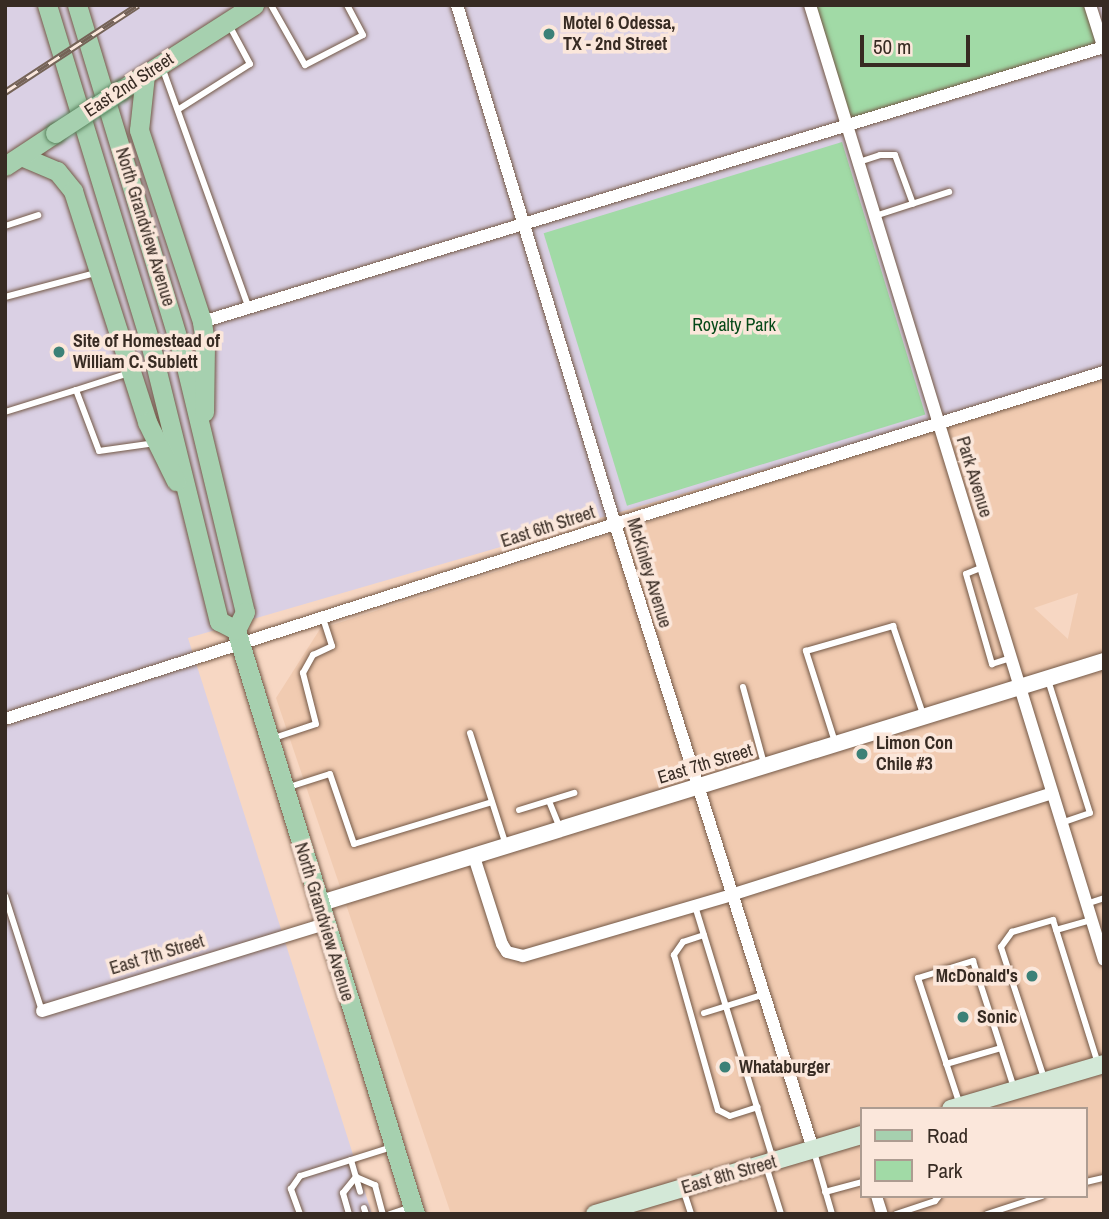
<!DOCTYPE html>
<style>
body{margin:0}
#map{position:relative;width:1109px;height:1219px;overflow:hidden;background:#f7d7c3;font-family:"Archivo Narrow",sans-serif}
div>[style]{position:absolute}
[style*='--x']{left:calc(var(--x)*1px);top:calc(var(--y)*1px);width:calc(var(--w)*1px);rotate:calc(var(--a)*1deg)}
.built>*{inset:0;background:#f1cbb1}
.industrial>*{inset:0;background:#dad0e4}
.green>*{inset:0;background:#a1daa6;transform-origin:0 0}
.roads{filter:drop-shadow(0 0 2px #735846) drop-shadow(0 0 2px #735846)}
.service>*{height:6px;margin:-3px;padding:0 3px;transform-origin:3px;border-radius:3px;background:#fff}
.minor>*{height:12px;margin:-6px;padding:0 6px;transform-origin:6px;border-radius:6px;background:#fff}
.tertiary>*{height:16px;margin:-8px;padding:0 8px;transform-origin:8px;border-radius:8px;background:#fff}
.secondary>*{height:18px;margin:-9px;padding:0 9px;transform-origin:9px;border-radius:9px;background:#d3e8d7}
.primary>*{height:19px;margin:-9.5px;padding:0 9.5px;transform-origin:9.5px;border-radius:9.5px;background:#a6d0af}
.rail>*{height:7px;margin-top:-3.5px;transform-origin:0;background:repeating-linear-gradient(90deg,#fbe7db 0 13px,#756357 0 26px);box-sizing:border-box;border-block:2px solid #756357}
.bridges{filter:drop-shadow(0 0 2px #59825c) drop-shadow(0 0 2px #59825c)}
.primary-bridge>*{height:19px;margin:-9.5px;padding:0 9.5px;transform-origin:9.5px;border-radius:9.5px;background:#a6d0af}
.dots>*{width:19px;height:19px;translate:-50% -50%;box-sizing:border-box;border:4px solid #fbe7db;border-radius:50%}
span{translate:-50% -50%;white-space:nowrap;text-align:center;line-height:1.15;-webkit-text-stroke:7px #fbe7db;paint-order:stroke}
.poi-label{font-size:18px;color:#372b23;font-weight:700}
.left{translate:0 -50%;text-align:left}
.right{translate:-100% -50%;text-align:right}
.street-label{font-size:18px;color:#372b23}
.park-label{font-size:18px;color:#054918}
.frame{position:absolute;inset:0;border:7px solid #372b23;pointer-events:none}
.legend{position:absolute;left:860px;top:1107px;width:228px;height:91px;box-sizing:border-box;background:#fbe7db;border:2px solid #ad9c91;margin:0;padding:9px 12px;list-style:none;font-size:21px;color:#372b23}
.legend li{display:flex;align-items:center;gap:14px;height:35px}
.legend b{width:35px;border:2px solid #ad9c91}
.scale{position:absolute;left:860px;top:35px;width:110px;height:32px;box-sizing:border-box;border:4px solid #372b23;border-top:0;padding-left:9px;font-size:21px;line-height:24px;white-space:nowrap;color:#372b23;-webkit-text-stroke:5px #fbe7db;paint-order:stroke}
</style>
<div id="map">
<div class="built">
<i style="clip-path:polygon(evenodd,1104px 374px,1104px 1177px,1086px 1182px,1086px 1109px,862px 1109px,862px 1196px,1038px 1196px,979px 1214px,451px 1214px,276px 698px,320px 629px,1104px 374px,1078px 593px,1068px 638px,1068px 639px,1034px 608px,1078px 593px)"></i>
</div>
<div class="industrial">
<i style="clip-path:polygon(5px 5px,1104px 5px,1104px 371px,188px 638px,372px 1214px,5px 1214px)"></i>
</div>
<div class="green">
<i style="clip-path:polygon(810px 5px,1090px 5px,1103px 47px,847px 126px)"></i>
<i style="left:842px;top:142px;width:285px;height:312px;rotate:73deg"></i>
</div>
<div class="roads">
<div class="service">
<i style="--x:271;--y:5;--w:69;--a:60.5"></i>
<i style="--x:305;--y:65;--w:65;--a:-27.3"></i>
<i style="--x:363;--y:35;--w:34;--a:-118"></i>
<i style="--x:162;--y:67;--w:256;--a:70.2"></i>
<i style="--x:179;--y:109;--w:84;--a:-32.4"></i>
<i style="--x:250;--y:64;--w:47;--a:-118.2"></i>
<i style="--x:859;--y:162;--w:22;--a:-18"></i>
<i style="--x:880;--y:155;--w:15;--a:0"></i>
<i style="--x:895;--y:155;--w:52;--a:69.8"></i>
<i style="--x:875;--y:216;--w:78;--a:-18"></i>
<i style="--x:5;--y:226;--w:35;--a:-18"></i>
<i style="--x:5;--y:297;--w:93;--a:-14.9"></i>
<i style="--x:76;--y:390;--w:56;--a:-17.8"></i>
<i style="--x:5;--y:412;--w:74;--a:-17.2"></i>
<i style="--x:76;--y:390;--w:65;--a:69.3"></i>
<i style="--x:99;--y:451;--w:57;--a:-8.1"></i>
<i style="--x:983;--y:567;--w:18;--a:158"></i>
<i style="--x:966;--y:574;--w:94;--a:73.9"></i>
<i style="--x:992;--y:664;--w:20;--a:-18"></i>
<i style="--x:1048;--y:680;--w:139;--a:72.5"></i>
<i style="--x:1090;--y:813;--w:31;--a:161"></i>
<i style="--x:743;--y:687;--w:80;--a:74.7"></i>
<i style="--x:470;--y:733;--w:118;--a:72.2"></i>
<i style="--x:271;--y:739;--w:47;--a:-18.4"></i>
<i style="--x:316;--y:724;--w:53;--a:-104.3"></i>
<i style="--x:303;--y:673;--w:21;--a:-61"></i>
<i style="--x:313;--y:655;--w:21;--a:-25"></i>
<i style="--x:332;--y:646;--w:29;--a:-108"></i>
<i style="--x:835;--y:742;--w:96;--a:-107.7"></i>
<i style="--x:806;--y:651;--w:91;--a:-16"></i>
<i style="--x:893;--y:626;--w:96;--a:71.2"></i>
<i style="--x:286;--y:788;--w:46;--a:-17.7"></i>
<i style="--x:330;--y:774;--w:74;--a:71.1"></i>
<i style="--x:354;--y:844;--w:144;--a:-16.9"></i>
<i style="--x:549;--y:801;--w:29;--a:68"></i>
<i style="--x:519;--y:810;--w:58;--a:-17.2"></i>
<i style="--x:5;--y:896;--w:121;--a:72.2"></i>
<i style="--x:1086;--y:904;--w:19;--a:-18"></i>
<i style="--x:695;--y:906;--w:266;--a:72.9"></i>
<i style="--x:1056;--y:930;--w:36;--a:-16"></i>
<i style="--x:704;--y:935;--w:22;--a:162"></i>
<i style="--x:683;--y:942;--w:16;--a:125"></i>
<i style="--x:674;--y:955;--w:161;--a:74.2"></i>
<i style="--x:718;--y:1110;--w:13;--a:27"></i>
<i style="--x:730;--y:1116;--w:29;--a:-18"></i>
<i style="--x:704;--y:1013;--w:61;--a:-17.2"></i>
<i style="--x:946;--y:1064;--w:57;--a:-16.2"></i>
<i style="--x:1044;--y:1078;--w:138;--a:-108.2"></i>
<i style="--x:1001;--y:947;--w:19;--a:-54"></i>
<i style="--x:1012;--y:932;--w:43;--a:-16.3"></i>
<i style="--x:1053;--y:920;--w:151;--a:72.6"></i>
<i style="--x:960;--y:1105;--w:134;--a:-108.3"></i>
<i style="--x:918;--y:978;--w:58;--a:-17.2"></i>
<i style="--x:973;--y:961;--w:133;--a:72.1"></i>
<i style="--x:814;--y:1152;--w:65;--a:73.8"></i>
<i style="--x:351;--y:1160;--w:33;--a:74"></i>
<i style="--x:766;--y:1166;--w:50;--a:72.6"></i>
<i style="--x:1086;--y:1182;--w:18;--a:-13"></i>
<i style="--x:683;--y:1189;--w:26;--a:72"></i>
<i style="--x:825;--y:1192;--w:38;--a:-15"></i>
<i style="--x:874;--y:1196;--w:19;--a:74"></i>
<i style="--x:879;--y:1196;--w:19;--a:72"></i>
<i style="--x:364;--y:1208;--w:6;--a:72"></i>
<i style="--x:300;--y:1214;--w:27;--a:-110"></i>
<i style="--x:291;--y:1189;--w:16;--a:-55"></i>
<i style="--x:300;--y:1176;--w:96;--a:-17.5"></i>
<i style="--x:349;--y:1214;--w:22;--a:-106"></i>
<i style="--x:343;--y:1193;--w:21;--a:-51"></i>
<i style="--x:356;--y:1177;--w:21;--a:23"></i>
<i style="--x:375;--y:1185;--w:30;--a:75"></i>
<i style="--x:390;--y:1214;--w:22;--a:-18"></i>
<i style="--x:896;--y:1214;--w:41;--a:-18.4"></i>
<i style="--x:935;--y:1201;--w:6;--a:-51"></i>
<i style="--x:987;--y:1214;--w:58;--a:-18.1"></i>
</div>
<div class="minor">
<i style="--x:457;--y:5;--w:543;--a:73.07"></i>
<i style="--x:615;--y:524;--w:656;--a:72.42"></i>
<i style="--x:810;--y:5;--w:999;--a:72.89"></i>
<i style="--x:1090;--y:5;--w:46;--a:72.3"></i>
<i style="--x:202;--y:322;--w:943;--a:-16.96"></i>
<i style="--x:5;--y:719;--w:640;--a:-17.73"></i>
<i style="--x:615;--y:524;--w:512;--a:-17.27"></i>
<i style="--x:474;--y:857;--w:91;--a:72.2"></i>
<i style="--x:502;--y:944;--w:9;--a:58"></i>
<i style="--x:507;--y:952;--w:16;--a:14"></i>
<i style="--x:523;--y:956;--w:217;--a:-16.3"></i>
<i style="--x:731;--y:895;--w:337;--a:-17.6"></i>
<i style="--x:42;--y:1011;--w:295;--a:-17.1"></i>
</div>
<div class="tertiary">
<i style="--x:318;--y:904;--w:823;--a:-17.18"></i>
</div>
<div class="secondary">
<i style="--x:951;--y:1109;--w:159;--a:-16.4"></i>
<i style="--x:595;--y:1214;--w:278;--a:-16.5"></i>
</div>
<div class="primary">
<i style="--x:47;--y:5;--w:349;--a:73"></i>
<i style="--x:149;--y:339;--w:291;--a:76.1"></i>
<i style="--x:219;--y:621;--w:19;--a:28"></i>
<i style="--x:236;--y:630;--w:611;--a:72.96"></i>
<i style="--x:77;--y:5;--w:378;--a:73.2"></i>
<i style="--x:186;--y:367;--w:252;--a:76.5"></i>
<i style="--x:245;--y:612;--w:20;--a:117"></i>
<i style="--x:145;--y:75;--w:55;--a:96.2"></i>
<i style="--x:139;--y:130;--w:202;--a:71.8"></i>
<i style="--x:202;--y:322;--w:22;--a:82"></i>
<i style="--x:205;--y:344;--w:68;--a:90.8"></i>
<i style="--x:121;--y:90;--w:158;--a:-32.6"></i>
<i style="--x:21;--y:156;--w:39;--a:23"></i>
<i style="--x:57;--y:171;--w:26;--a:51"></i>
<i style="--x:73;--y:191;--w:243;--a:72.2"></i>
<i style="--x:147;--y:422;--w:66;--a:63.8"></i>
<i style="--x:5;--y:166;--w:60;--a:-33.4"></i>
</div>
</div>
<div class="rail">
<i style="--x:5;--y:92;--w:159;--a:-33.2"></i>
</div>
<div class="bridges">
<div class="primary-bridge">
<i style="--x:55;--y:133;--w:79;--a:-33.1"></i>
</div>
</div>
<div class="dots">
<i style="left:549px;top:34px;background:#3c8177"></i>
<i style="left:59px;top:352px;background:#3c8177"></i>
<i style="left:862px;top:754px;background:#3c8177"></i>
<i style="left:1032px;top:976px;background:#3c8177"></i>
<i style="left:963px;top:1017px;background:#3c8177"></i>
<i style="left:725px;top:1067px;background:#3c8177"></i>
</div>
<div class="poi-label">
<span class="left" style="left:563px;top:34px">Motel 6 Odessa,<br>TX - 2nd Street</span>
<span class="left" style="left:73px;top:352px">Site of Homestead of<br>William C. Sublett</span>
<span class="left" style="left:876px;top:754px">Limon Con<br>Chile #3</span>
<span class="right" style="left:1018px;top:976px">McDonald's</span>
<span class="left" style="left:977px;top:1017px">Sonic</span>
<span class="left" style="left:739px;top:1067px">Whataburger</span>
</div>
<div class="street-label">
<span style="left:129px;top:85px;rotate:-33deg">East 2nd Street</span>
<span style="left:145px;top:227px;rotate:73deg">North Grandview Avenue</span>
<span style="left:974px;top:477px;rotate:73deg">Park Avenue</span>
<span style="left:548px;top:527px;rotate:-18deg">East 6th Street</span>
<span style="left:649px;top:573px;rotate:73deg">McKinley Avenue</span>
<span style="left:705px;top:764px;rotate:-17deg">East 7th Street</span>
<span style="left:324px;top:922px;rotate:73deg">North Grandview Avenue</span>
<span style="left:157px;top:955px;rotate:-17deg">East 7th Street</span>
<span style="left:729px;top:1175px;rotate:-16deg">East 8th Street</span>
</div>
<div class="park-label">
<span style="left:734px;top:325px">Royalty Park</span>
</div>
<div class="frame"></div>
<ul class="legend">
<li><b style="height:9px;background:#a6d0af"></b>Road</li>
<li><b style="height:19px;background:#a1daa6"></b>Park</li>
</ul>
<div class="scale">50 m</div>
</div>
